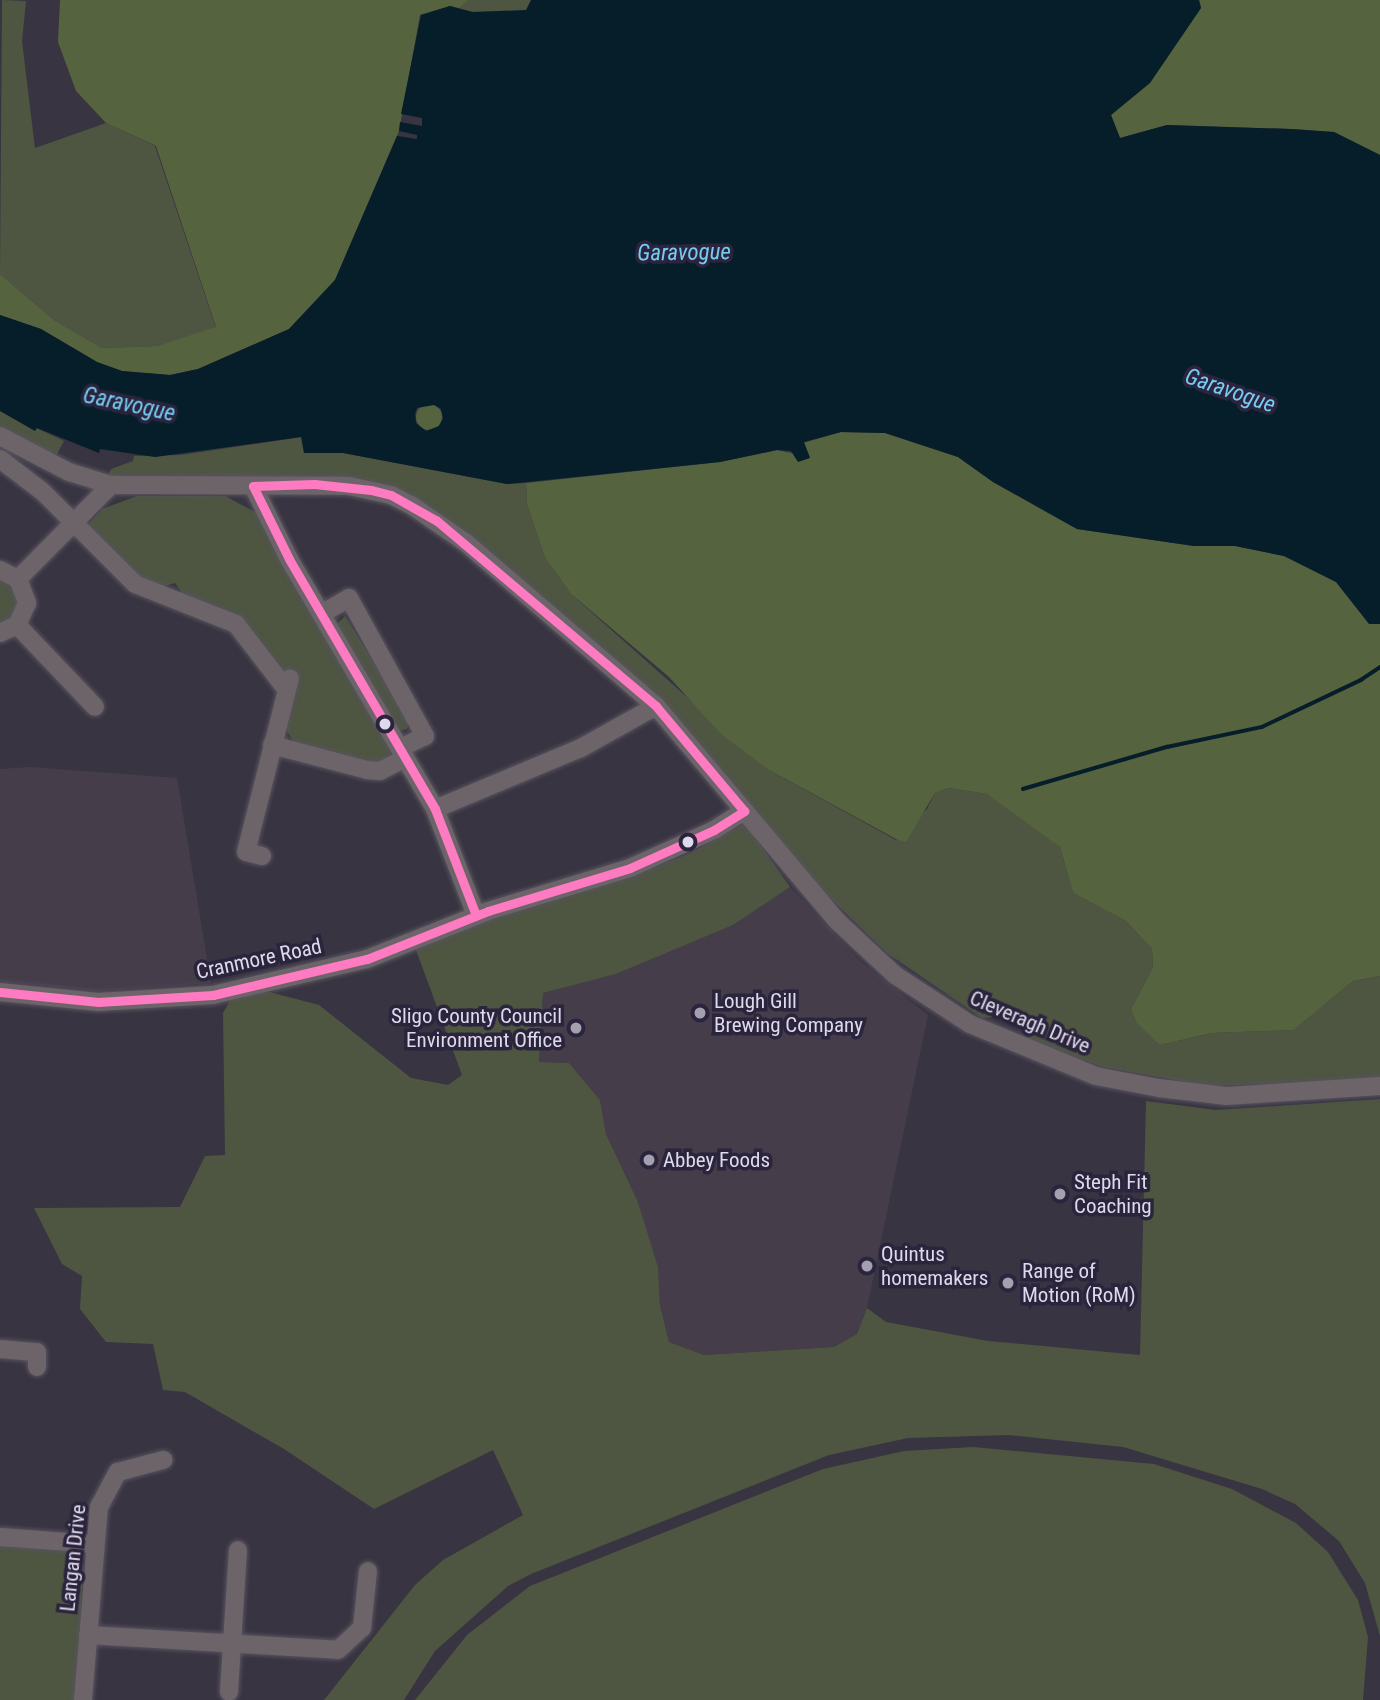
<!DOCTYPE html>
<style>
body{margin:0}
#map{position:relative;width:1380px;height:1700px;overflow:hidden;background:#383441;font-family:"Roboto Condensed",sans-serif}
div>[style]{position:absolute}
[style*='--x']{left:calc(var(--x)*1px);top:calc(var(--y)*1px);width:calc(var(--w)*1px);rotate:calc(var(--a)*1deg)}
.industrial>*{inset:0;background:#463d4b}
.green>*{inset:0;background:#4e5641}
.forest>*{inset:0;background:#55633e}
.round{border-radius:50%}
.water>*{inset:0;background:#051e2a}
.stream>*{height:3.5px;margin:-1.75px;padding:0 1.75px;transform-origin:1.75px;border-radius:1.75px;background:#051e2a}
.roads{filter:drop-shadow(0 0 2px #57535f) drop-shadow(0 0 2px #57535f)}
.minor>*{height:18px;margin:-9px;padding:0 9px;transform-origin:9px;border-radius:9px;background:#6d6469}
.bus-1>*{height:9px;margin:-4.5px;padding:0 4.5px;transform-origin:4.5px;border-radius:4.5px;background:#fe7ac1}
.dots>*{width:19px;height:19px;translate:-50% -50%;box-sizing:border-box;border:4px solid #2b243d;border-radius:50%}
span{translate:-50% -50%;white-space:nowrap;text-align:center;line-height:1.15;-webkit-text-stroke:7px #2b243d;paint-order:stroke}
.street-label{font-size:21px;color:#dfdaeb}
.poi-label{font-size:21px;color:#dfdaeb}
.left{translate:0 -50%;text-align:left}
.right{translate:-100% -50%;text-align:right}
.water-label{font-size:23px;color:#76cbf3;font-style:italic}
</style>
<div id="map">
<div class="industrial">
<i style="clip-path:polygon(30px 767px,177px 778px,211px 983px,94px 991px,0 981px,0 769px)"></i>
<i style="clip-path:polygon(790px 887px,862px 963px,928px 1015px,867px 1308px,857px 1334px,834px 1347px,704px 1355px,669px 1342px,660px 1305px,658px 1267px,638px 1202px,606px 1134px,600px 1100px,569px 1063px,539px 1062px,543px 993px,616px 974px,733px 925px)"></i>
</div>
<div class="green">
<i style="clip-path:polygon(2px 0,26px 1px,22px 41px,35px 148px,106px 123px,155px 146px,216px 328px,157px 346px,102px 348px,54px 320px,0 274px)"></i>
<i style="clip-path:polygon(461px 0,543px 0,534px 16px,448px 15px)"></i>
<i style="clip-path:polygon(0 411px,64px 441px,55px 458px,0 429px)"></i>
<i style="clip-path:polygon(302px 437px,304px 453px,343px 453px,507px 484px,526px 483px,527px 504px,545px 558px,571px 594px,769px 770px,896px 840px,927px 809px,935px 793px,949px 788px,987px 794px,1018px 812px,1060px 847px,1073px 893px,1126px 921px,1152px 949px,1153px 967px,1131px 1009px,1160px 1045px,1212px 1033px,1294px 1030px,1353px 981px,1380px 976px,1380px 1079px,1209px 1086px,1103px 1067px,1029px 1041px,1024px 1028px,995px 1017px,982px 1018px,887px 953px,828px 896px,701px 751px,411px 497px,107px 478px,111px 469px,133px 461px,134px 456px,181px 455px)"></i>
<i style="clip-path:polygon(137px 496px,225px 496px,257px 513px,391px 744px,390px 758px,380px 765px,295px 744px,285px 728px,292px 670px,276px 671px,243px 623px,184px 596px,175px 583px,161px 587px,138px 575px,84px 529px,102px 509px)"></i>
<i style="clip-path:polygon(0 575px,14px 583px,20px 611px,0 627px)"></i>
<i style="clip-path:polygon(345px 616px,410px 721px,407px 729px,399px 731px,336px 625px)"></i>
<i style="clip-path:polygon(745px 823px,790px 887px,733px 925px,616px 974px,543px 993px,539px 1062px,569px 1063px,600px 1100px,606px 1134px,638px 1202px,658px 1267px,660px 1305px,669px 1342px,704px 1355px,834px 1347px,857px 1334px,867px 1308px,886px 1322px,988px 1341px,1140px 1355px,1146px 1101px,1216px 1110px,1380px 1099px,1380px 1636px,1365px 1583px,1339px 1541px,1295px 1504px,1262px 1489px,1123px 1447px,1009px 1435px,908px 1438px,829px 1455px,531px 1574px,508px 1586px,435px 1651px,404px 1700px,324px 1700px,415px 1585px,443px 1560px,523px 1515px,493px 1450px,374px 1509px,284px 1449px,185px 1392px,163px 1390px,153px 1344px,106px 1342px,80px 1309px,82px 1276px,62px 1264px,34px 1208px,180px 1207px,205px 1156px,225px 1155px,223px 1013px,231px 999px,258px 989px,319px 1005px,411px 1078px,448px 1085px,462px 1075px,416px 950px,484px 920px,628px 878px,691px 853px)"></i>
<i style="clip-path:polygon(973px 1447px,1154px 1464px,1232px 1489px,1296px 1523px,1328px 1552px,1358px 1600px,1368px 1637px,1363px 1700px,415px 1700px,467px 1635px,530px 1586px,823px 1469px,904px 1451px)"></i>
<i style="clip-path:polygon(0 1543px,67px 1548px,84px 1554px,76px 1700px,0 1700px)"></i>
</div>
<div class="forest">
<i style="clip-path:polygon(60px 0,468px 0,459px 8px,450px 6px,420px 15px,399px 131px,335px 280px,289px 329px,198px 369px,170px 375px,122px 371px,97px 362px,41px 329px,0 315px,0 274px,54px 320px,102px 348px,157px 346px,216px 327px,156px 146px,106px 123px,76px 91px,58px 42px)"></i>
<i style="clip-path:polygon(1199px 0,1380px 0,1380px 155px,1334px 132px,1291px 129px,1167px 125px,1120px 138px,1111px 115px,1150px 82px,1201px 8px)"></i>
<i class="round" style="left:416px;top:404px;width:26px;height:26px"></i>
<i style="clip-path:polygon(841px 432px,885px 433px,958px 457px,993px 482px,1077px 529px,1194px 546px,1235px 546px,1284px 556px,1336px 582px,1369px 623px,1380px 624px,1380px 976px,1353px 981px,1294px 1030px,1212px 1033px,1160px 1045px,1137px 1023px,1131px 1009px,1153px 967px,1152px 949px,1126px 921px,1073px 893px,1060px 847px,987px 794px,949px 788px,935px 793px,906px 842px,896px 839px,769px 770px,721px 734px,669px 677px,571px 594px,545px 558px,527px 504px,526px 483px,720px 462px,777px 450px,810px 457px,803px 443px)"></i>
</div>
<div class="water">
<i style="clip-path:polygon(evenodd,531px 0,1199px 0,1201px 8px,1150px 83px,1111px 115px,1120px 138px,1167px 125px,1291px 129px,1334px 132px,1380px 155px,1380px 624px,1369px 624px,1336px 582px,1284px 556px,1235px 546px,1194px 546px,1077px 529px,993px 482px,958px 457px,885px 433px,841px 432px,804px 442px,810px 458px,798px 462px,791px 451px,777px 450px,720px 462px,507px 484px,343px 453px,304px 453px,301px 437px,155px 457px,100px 449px,99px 453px,37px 428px,35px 431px,0 411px,0 315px,41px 329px,97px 362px,122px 371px,170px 375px,198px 369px,289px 329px,335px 280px,397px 136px,417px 139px,417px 135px,399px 131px,400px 122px,422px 126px,422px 118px,401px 114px,421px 15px,450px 6px,473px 12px,526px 10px,531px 0,434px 405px,441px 409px,443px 418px,439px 426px,426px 431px,416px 423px,415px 414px,417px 408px,434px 405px)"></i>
</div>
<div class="stream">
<i style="--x:1023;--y:789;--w:150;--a:-16.3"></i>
<i style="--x:1167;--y:747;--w:97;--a:-11.9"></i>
<i style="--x:1262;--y:727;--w:110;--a:-25.4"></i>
<i style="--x:1361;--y:680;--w:23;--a:-34"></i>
</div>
<div class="roads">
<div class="minor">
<i style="--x:0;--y:436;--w:78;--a:27.6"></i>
<i style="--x:69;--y:472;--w:44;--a:17.2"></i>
<i style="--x:111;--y:485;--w:238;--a:0.2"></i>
<i style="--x:349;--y:486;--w:43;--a:12.1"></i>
<i style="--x:391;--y:495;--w:22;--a:27"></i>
<i style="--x:411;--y:505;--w:67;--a:34.6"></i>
<i style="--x:466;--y:543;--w:250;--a:40.6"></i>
<i style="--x:656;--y:706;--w:280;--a:49.9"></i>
<i style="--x:836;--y:920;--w:81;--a:43"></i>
<i style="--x:895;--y:975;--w:90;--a:33.2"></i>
<i style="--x:970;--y:1024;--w:136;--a:22.4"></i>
<i style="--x:1096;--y:1076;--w:64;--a:10.8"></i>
<i style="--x:1159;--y:1088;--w:67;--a:6.8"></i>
<i style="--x:1226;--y:1096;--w:154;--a:-3.7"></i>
<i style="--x:0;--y:459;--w:54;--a:37.5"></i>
<i style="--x:43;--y:492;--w:130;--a:45"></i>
<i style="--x:135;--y:584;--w:109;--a:21.6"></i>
<i style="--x:236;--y:624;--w:82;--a:52.4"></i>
<i style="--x:253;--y:486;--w:81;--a:63.7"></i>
<i style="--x:289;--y:559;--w:290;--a:59.7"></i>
<i style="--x:435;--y:809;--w:114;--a:68.9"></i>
<i style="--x:0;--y:570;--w:20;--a:27"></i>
<i style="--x:18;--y:579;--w:26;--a:69"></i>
<i style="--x:27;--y:603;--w:24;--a:114"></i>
<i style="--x:17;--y:625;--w:19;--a:155"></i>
<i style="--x:18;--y:579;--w:132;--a:-45.3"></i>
<i style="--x:323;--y:613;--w:30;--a:-30"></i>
<i style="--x:349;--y:598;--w:158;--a:61.2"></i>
<i style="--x:425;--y:736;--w:28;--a:154"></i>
<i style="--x:17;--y:625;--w:113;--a:46.4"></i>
<i style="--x:272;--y:745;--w:98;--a:14.7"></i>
<i style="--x:367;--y:770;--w:13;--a:4"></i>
<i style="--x:380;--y:771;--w:28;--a:-27"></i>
<i style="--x:435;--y:809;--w:158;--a:-22.7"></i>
<i style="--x:581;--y:748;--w:86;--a:-29.2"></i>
<i style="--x:262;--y:856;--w:16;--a:-166"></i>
<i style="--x:246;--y:852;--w:179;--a:-75.8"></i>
<i style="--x:0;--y:992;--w:99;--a:5.8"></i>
<i style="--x:98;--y:1002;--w:115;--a:-3.5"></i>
<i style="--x:213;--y:995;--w:158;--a:-13.2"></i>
<i style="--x:367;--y:959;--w:130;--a:-21.6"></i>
<i style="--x:488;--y:911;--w:148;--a:-16.8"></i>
<i style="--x:630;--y:868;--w:92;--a:-24.3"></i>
<i style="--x:714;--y:830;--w:36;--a:-32"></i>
<i style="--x:0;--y:1349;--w:37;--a:5"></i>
<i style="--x:37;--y:1352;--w:15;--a:90"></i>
<i style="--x:0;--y:1537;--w:93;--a:4.3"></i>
<i style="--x:88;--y:1635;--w:250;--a:3.4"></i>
<i style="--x:338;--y:1650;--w:33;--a:-43"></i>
<i style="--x:362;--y:1628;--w:57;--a:-84"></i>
<i style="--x:229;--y:1692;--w:142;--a:-86.4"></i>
<i style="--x:83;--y:1700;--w:194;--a:-85.3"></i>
<i style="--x:99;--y:1507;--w:40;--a:-62"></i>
<i style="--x:118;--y:1472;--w:47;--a:-14.9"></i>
</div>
</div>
<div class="bus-1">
<i style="--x:0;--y:992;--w:99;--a:5.8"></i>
<i style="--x:98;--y:1002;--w:115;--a:-3.5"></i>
<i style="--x:213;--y:995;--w:158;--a:-13.2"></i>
<i style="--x:367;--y:959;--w:130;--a:-21.6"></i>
<i style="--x:488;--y:911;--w:148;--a:-16.8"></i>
<i style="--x:630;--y:868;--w:92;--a:-24.3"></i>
<i style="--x:714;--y:830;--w:36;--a:-32"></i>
<i style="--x:744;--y:811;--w:137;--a:-130"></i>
<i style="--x:656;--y:706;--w:287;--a:-139.8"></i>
<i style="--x:437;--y:521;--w:53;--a:-150.5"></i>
<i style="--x:391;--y:495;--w:21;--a:-166"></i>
<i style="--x:371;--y:490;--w:57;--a:-174"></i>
<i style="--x:314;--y:484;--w:61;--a:178.1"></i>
<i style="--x:253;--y:486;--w:81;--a:63.7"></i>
<i style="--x:289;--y:559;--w:290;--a:59.7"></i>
<i style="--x:435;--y:809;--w:114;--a:68.9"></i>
</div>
<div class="dots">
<i style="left:385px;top:724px;background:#dfdaeb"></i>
<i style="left:688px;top:842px;background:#dfdaeb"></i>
<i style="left:700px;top:1013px;background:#a5a0b0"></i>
<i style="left:576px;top:1028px;background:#a5a0b0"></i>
<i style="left:649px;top:1160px;background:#a5a0b0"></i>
<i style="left:1060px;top:1194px;background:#a5a0b0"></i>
<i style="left:867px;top:1266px;background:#a5a0b0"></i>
<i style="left:1008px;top:1283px;background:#a5a0b0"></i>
</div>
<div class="street-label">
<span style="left:259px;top:959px;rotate:-12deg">Cranmore Road</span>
<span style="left:1030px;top:1022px;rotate:23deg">Cleveragh Drive</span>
<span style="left:73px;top:1558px;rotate:-84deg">Langan Drive</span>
</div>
<div class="poi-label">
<span class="left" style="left:714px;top:1013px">Lough Gill<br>Brewing Company</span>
<span class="right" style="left:562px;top:1028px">Sligo County Council<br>Environment Office</span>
<span class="left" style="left:663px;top:1160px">Abbey Foods</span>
<span class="left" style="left:1074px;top:1194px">Steph Fit<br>Coaching</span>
<span class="left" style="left:881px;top:1266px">Quintus<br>homemakers</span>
<span class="left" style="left:1022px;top:1283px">Range of<br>Motion (RoM)</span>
</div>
<div class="water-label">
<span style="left:684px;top:253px;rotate:-1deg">Garavogue</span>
<span style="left:1230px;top:391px;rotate:19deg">Garavogue</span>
<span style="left:129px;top:405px;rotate:12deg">Garavogue</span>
</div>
</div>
